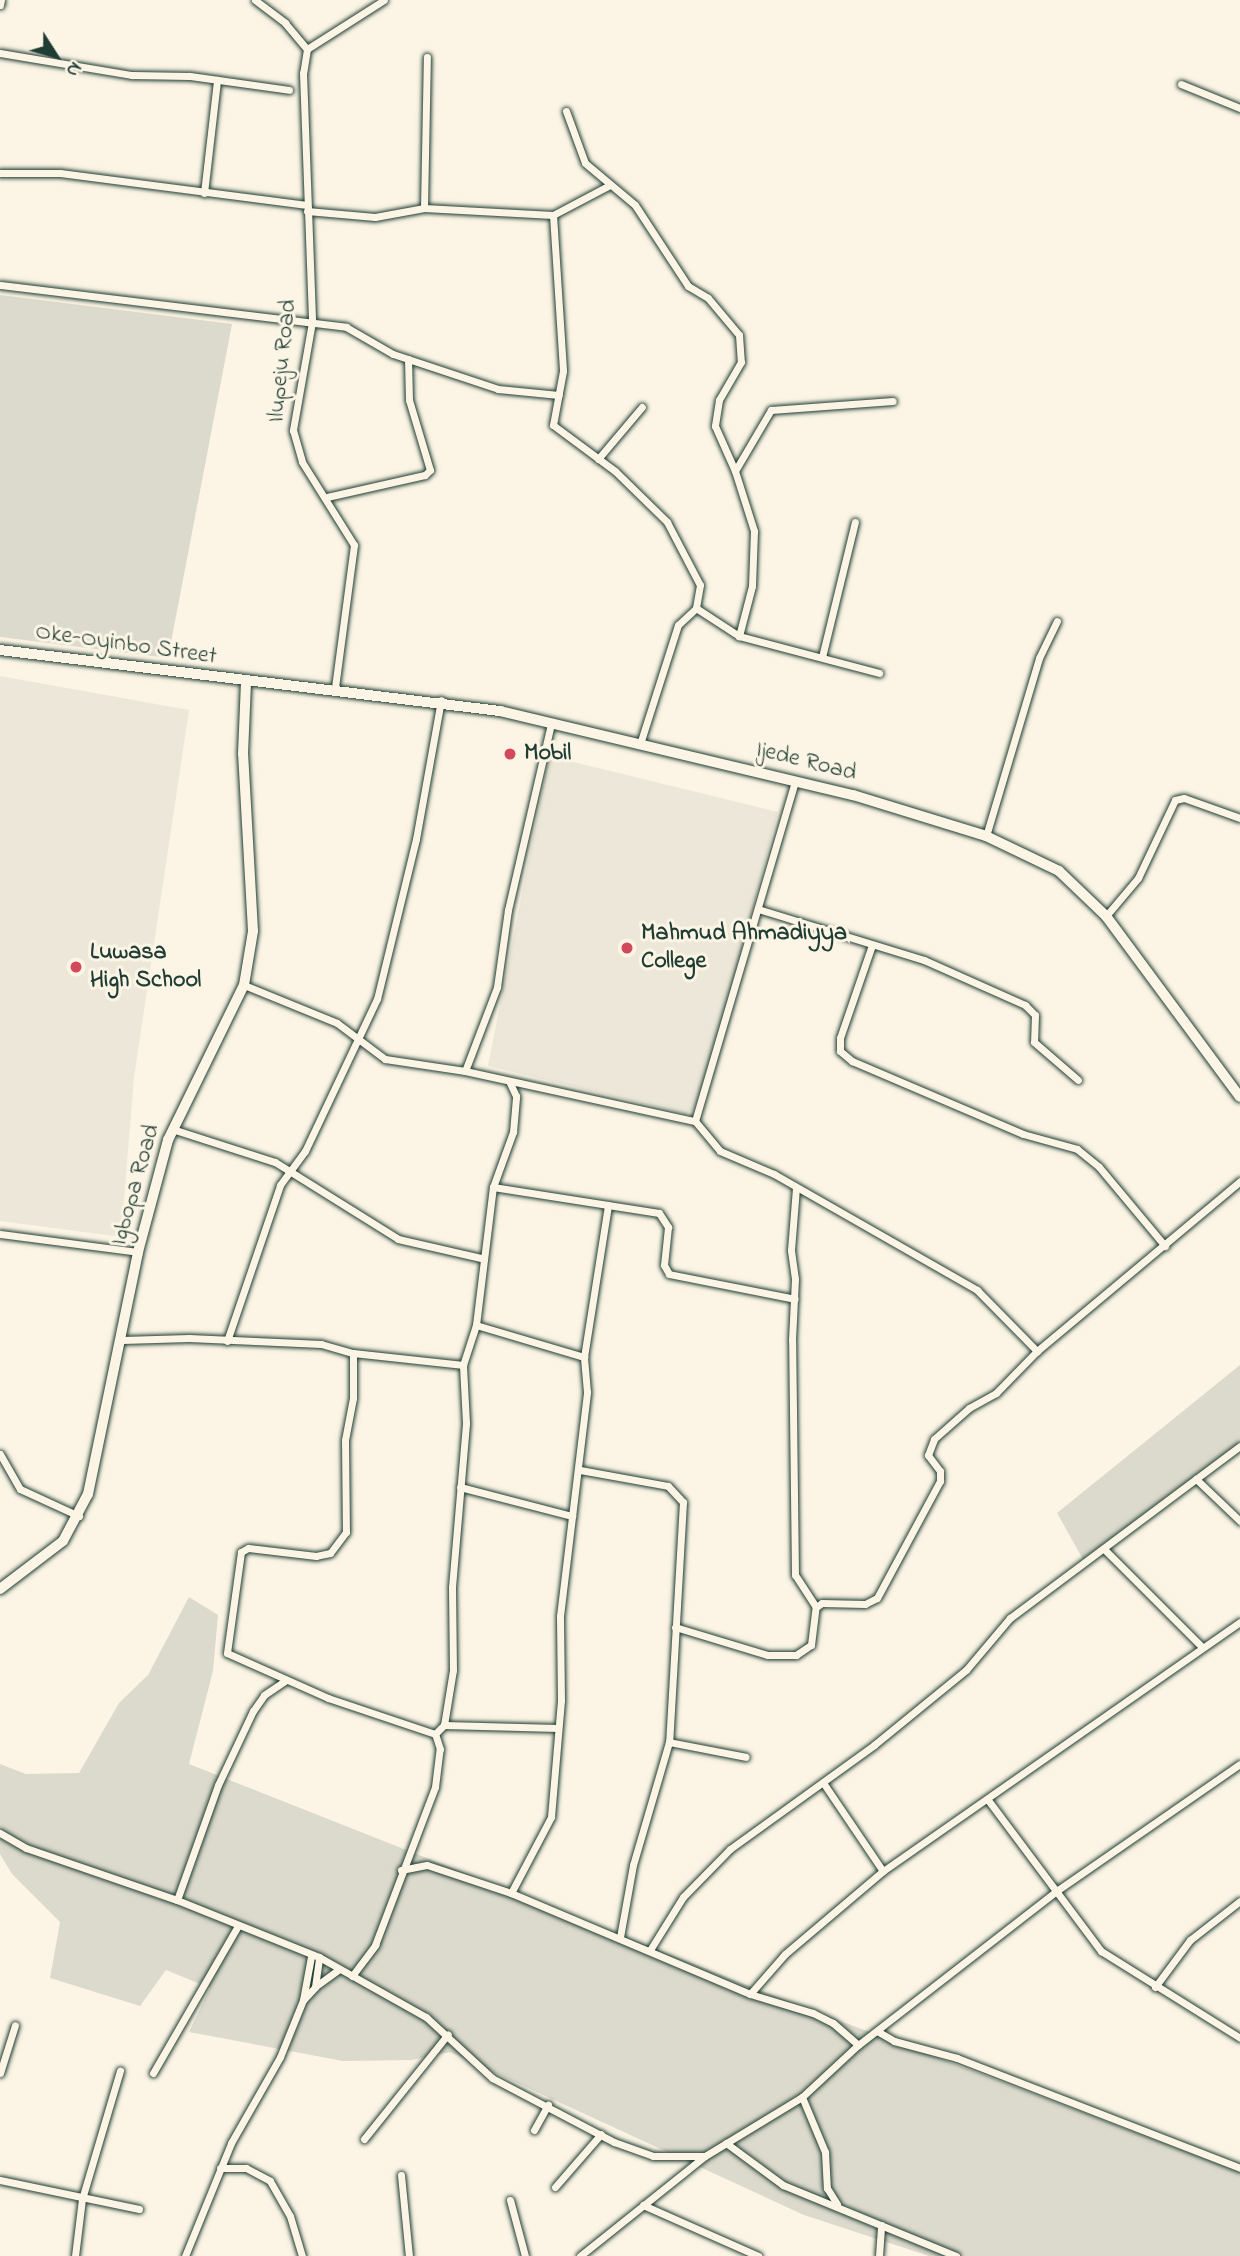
<!DOCTYPE html>
<style>
body{margin:0}
#map{position:relative;width:1240px;height:2256px;overflow:hidden;background:#fcf5e5;font-family:"Indie Flower",sans-serif}
div>[style]{position:absolute}
[style*='--x']{left:calc(var(--x)*1px);top:calc(var(--y)*1px);width:calc(var(--w)*1px);rotate:calc(var(--a)*1deg)}
.built>*{inset:0;background:#ece7d8}
.green>*{inset:0;background:#dcdacc}
.roads{filter:drop-shadow(0 0 2px #1f3d34) drop-shadow(0 0 2px #1f3d34)}
.minor>*{height:7px;margin:-3.5px;padding:0 3.5px;transform-origin:3.5px;border-radius:3.5px;background:#fcf5e5}
.tertiary>*{height:10px;margin:-5px;padding:0 5px;transform-origin:5px;border-radius:5px;background:#fcf5e5}
.secondary>*{height:10px;margin:-5px;padding:0 5px;transform-origin:5px;border-radius:5px;background:#fcf5e5}
.dots>*{width:19px;height:19px;translate:-50% -50%;box-sizing:border-box;border:4px solid #fcf5e5;border-radius:50%}
span{translate:-50% -50%;white-space:nowrap;text-align:center;line-height:1.15;-webkit-text-stroke:6px #fcf5e5;paint-order:stroke}
.street-label{font-size:24px;color:#1f3d34}
.poi-label{font-size:24px;color:#1f3d34;font-weight:700}
.left{translate:0 -50%;text-align:left}
.north{position:absolute;left:21px;top:21px;width:70px;height:70px;-webkit-text-stroke:5px #fcf5e5;paint-order:stroke;rotate:127deg;font-size:19px;font-weight:700;line-height:28px;text-align:center;color:#1f3d34}
.north::after{content:'';display:block;margin:auto;width:24px;height:32px;background:#1f3d34;clip-path:polygon(50% 0,100% 100%,50% 72%,0 100%)}
</style>
<div id="map">
<div class="built">
<i style="clip-path:polygon(0 676px,189px 710px,134px 1077px,121px 1237px,0 1221px)"></i>
<i style="clip-path:polygon(549px 756px,778px 812px,710px 1068px,693px 1110px,686px 1114px,488px 1066px)"></i>
</div>
<div class="green">
<i style="clip-path:polygon(0 295px,232px 324px,168px 658px,0 637px)"></i>
<i style="clip-path:polygon(1240px 1365px,1240px 1443px,1084px 1561px,1057px 1513px)"></i>
<i style="clip-path:polygon(189px 1597px,218px 1615px,213px 1671px,189px 1764px,785px 2000px,1240px 2172px,1240px 2256px,929px 2256px,804px 2215px,450px 2052px,412px 2060px,343px 2061px,189px 2032px,210px 1988px,166px 1970px,140px 2006px,50px 1978px,60px 1922px,12px 1874px,0 1854px,0 1764px,26px 1774px,79px 1773px,119px 1703px,148px 1675px)"></i>
</div>
<div class="roads">
<div class="minor">
<i style="--x:255;--y:0;--w:38;--a:37"></i>
<i style="--x:285;--y:23;--w:34;--a:50"></i>
<i style="--x:307;--y:49;--w:24;--a:99"></i>
<i style="--x:303;--y:73;--w:249;--a:87.9"></i>
<i style="--x:312;--y:322;--w:110;--a:100"></i>
<i style="--x:293;--y:430;--w:33;--a:74"></i>
<i style="--x:302;--y:462;--w:98;--a:57.9"></i>
<i style="--x:354;--y:545;--w:144;--a:97.6"></i>
<i style="--x:0;--y:5;--w:5;--a:-79"></i>
<i style="--x:307;--y:49;--w:91;--a:-32.5"></i>
<i style="--x:0;--y:53;--w:134;--a:9.5"></i>
<i style="--x:132;--y:75;--w:58;--a:1"></i>
<i style="--x:190;--y:76;--w:100;--a:8"></i>
<i style="--x:1181;--y:84;--w:64;--a:22.1"></i>
<i style="--x:566;--y:111;--w:55;--a:69.9"></i>
<i style="--x:585;--y:163;--w:65;--a:40"></i>
<i style="--x:635;--y:205;--w:97;--a:56.8"></i>
<i style="--x:688;--y:286;--w:23;--a:31"></i>
<i style="--x:708;--y:298;--w:48;--a:50"></i>
<i style="--x:739;--y:335;--w:27;--a:86"></i>
<i style="--x:741;--y:362;--w:44;--a:120.1"></i>
<i style="--x:719;--y:400;--w:26;--a:99"></i>
<i style="--x:715;--y:426;--w:49;--a:66"></i>
<i style="--x:735;--y:471;--w:63;--a:72.4"></i>
<i style="--x:754;--y:531;--w:55;--a:92.1"></i>
<i style="--x:752;--y:586;--w:52;--a:104.6"></i>
<i style="--x:0;--y:173;--w:60;--a:0"></i>
<i style="--x:60;--y:173;--w:249;--a:7.4"></i>
<i style="--x:204;--y:193;--w:114;--a:-83.4"></i>
<i style="--x:424;--y:208;--w:151;--a:-88.9"></i>
<i style="--x:307;--y:211;--w:68;--a:5"></i>
<i style="--x:375;--y:217;--w:50;--a:-10.4"></i>
<i style="--x:424;--y:208;--w:129;--a:3.1"></i>
<i style="--x:553;--y:215;--w:64;--a:-27.8"></i>
<i style="--x:553;--y:215;--w:156;--a:86.3"></i>
<i style="--x:563;--y:371;--w:55;--a:100.5"></i>
<i style="--x:553;--y:425;--w:77;--a:36.6"></i>
<i style="--x:615;--y:471;--w:73;--a:44.4"></i>
<i style="--x:667;--y:522;--w:71;--a:62.4"></i>
<i style="--x:700;--y:585;--w:23;--a:100"></i>
<i style="--x:0;--y:285;--w:349;--a:6.9"></i>
<i style="--x:346;--y:327;--w:54;--a:29.9"></i>
<i style="--x:393;--y:354;--w:111;--a:18.4"></i>
<i style="--x:498;--y:389;--w:61;--a:5.6"></i>
<i style="--x:598;--y:459;--w:68;--a:-49.8"></i>
<i style="--x:735;--y:471;--w:71;--a:-59.5"></i>
<i style="--x:771;--y:410;--w:122;--a:-4.2"></i>
<i style="--x:327;--y:497;--w:100;--a:-12.7"></i>
<i style="--x:425;--y:475;--w:7;--a:-45"></i>
<i style="--x:430;--y:470;--w:73;--a:-106.7"></i>
<i style="--x:409;--y:400;--w:41;--a:-91.4"></i>
<i style="--x:822;--y:657;--w:139;--a:-76.3"></i>
<i style="--x:640;--y:744;--w:125;--a:-72.3"></i>
<i style="--x:678;--y:625;--w:25;--a:-43"></i>
<i style="--x:696;--y:608;--w:51;--a:33.1"></i>
<i style="--x:739;--y:636;--w:145;--a:14.8"></i>
<i style="--x:986;--y:836;--w:186;--a:-73.4"></i>
<i style="--x:1039;--y:658;--w:41;--a:-64.1"></i>
<i style="--x:758;--y:909;--w:174;--a:17.1"></i>
<i style="--x:924;--y:960;--w:111;--a:24"></i>
<i style="--x:1025;--y:1005;--w:14;--a:45"></i>
<i style="--x:1035;--y:1015;--w:27;--a:92"></i>
<i style="--x:1034;--y:1042;--w:58;--a:40.8"></i>
<i style="--x:1106;--y:916;--w:50;--a:-49.9"></i>
<i style="--x:1138;--y:878;--w:86;--a:-64.6"></i>
<i style="--x:1175;--y:800;--w:9;--a:-13"></i>
<i style="--x:1184;--y:798;--w:59;--a:19.7"></i>
<i style="--x:872;--y:945;--w:98;--a:109"></i>
<i style="--x:840;--y:1038;--w:13;--a:90"></i>
<i style="--x:840;--y:1051;--w:16;--a:40"></i>
<i style="--x:852;--y:1061;--w:186;--a:23.1"></i>
<i style="--x:1023;--y:1134;--w:56;--a:15.5"></i>
<i style="--x:1077;--y:1149;--w:28;--a:39"></i>
<i style="--x:1099;--y:1167;--w:103;--a:50.1"></i>
<i style="--x:244;--y:985;--w:100;--a:22.2"></i>
<i style="--x:337;--y:1023;--w:60;--a:36.9"></i>
<i style="--x:385;--y:1059;--w:81;--a:8.5"></i>
<i style="--x:465;--y:1071;--w:235;--a:12.3"></i>
<i style="--x:695;--y:1121;--w:39;--a:50"></i>
<i style="--x:720;--y:1151;--w:59;--a:23.1"></i>
<i style="--x:774;--y:1174;--w:234;--a:29.7"></i>
<i style="--x:977;--y:1290;--w:86;--a:45.5"></i>
<i style="--x:465;--y:1071;--w:90;--a:-69.1"></i>
<i style="--x:497;--y:987;--w:78;--a:-81.9"></i>
<i style="--x:508;--y:910;--w:191;--a:-77"></i>
<i style="--x:695;--y:1121;--w:354;--a:-73.6"></i>
<i style="--x:172;--y:1129;--w:108;--a:17.8"></i>
<i style="--x:275;--y:1162;--w:145;--a:32"></i>
<i style="--x:398;--y:1239;--w:85;--a:12.9"></i>
<i style="--x:493;--y:1187;--w:168;--a:8.9"></i>
<i style="--x:659;--y:1213;--w:17;--a:57"></i>
<i style="--x:668;--y:1227;--w:38;--a:96"></i>
<i style="--x:664;--y:1265;--w:10;--a:61"></i>
<i style="--x:669;--y:1274;--w:128;--a:11.2"></i>
<i style="--x:0;--y:1234;--w:139;--a:7.4"></i>
<i style="--x:476;--y:1325;--w:113;--a:16.5"></i>
<i style="--x:122;--y:1340;--w:67;--a:-1.7"></i>
<i style="--x:189;--y:1338;--w:132;--a:2.6"></i>
<i style="--x:321;--y:1344;--w:33;--a:16"></i>
<i style="--x:353;--y:1353;--w:111;--a:6.2"></i>
<i style="--x:227;--y:1341;--w:165;--a:-71.2"></i>
<i style="--x:280;--y:1185;--w:42;--a:-53.7"></i>
<i style="--x:305;--y:1151;--w:168;--a:-64.7"></i>
<i style="--x:377;--y:999;--w:165;--a:-76.3"></i>
<i style="--x:416;--y:839;--w:141;--a:-79.8"></i>
<i style="--x:353;--y:1353;--w:45;--a:90"></i>
<i style="--x:353;--y:1398;--w:43;--a:100.8"></i>
<i style="--x:345;--y:1440;--w:92;--a:89.4"></i>
<i style="--x:346;--y:1532;--w:26;--a:127"></i>
<i style="--x:330;--y:1553;--w:14;--a:168"></i>
<i style="--x:316;--y:1556;--w:68;--a:-173.3"></i>
<i style="--x:248;--y:1548;--w:8;--a:150"></i>
<i style="--x:241;--y:1552;--w:102;--a:97.9"></i>
<i style="--x:227;--y:1653;--w:111;--a:24"></i>
<i style="--x:328;--y:1698;--w:113;--a:18.6"></i>
<i style="--x:0;--y:1454;--w:40;--a:60.3"></i>
<i style="--x:20;--y:1489;--w:65;--a:24.6"></i>
<i style="--x:580;--y:1470;--w:89;--a:10.3"></i>
<i style="--x:668;--y:1486;--w:22;--a:47"></i>
<i style="--x:683;--y:1502;--w:240;--a:93.3"></i>
<i style="--x:669;--y:1742;--w:128;--a:106.3"></i>
<i style="--x:633;--y:1865;--w:73;--a:100.2"></i>
<i style="--x:1196;--y:1479;--w:61;--a:43.7"></i>
<i style="--x:460;--y:1487;--w:116;--a:14.5"></i>
<i style="--x:1104;--y:1549;--w:139;--a:45"></i>
<i style="--x:816;--y:1607;--w:7;--a:-34"></i>
<i style="--x:822;--y:1603;--w:43;--a:1.3"></i>
<i style="--x:865;--y:1604;--w:13;--a:-27"></i>
<i style="--x:877;--y:1598;--w:133;--a:-61.7"></i>
<i style="--x:940;--y:1481;--w:10;--a:-90"></i>
<i style="--x:940;--y:1471;--w:20;--a:-127"></i>
<i style="--x:928;--y:1455;--w:17;--a:-69"></i>
<i style="--x:934;--y:1439;--w:47;--a:-41.5"></i>
<i style="--x:969;--y:1408;--w:31;--a:-29"></i>
<i style="--x:996;--y:1393;--w:59;--a:-45.7"></i>
<i style="--x:1037;--y:1351;--w:265;--a:-39.9"></i>
<i style="--x:675;--y:1627;--w:97;--a:16.8"></i>
<i style="--x:768;--y:1655;--w:28;--a:0"></i>
<i style="--x:796;--y:1655;--w:18;--a:-34"></i>
<i style="--x:811;--y:1645;--w:38;--a:-83"></i>
<i style="--x:816;--y:1607;--w:38;--a:-123"></i>
<i style="--x:795;--y:1575;--w:235;--a:-90.7"></i>
<i style="--x:792;--y:1340;--w:61;--a:-87.2"></i>
<i style="--x:795;--y:1279;--w:29;--a:-98"></i>
<i style="--x:791;--y:1250;--w:62;--a:-85.4"></i>
<i style="--x:444;--y:1725;--w:114;--a:1.5"></i>
<i style="--x:435;--y:1734;--w:13;--a:-45"></i>
<i style="--x:444;--y:1725;--w:56;--a:-80.7"></i>
<i style="--x:453;--y:1670;--w:83;--a:-90.7"></i>
<i style="--x:452;--y:1587;--w:165;--a:-85.1"></i>
<i style="--x:466;--y:1423;--w:58;--a:-93"></i>
<i style="--x:463;--y:1365;--w:42;--a:-72"></i>
<i style="--x:476;--y:1325;--w:139;--a:-83"></i>
<i style="--x:493;--y:1187;--w:59;--a:-70"></i>
<i style="--x:513;--y:1132;--w:36;--a:-85"></i>
<i style="--x:516;--y:1096;--w:14;--a:-115"></i>
<i style="--x:669;--y:1742;--w:78;--a:11"></i>
<i style="--x:824;--y:1784;--w:105;--a:55.9"></i>
<i style="--x:988;--y:1800;--w:189;--a:53.2"></i>
<i style="--x:1101;--y:1951;--w:164;--a:32"></i>
<i style="--x:0;--y:1833;--w:30;--a:30"></i>
<i style="--x:26;--y:1848;--w:160;--a:19"></i>
<i style="--x:177;--y:1900;--w:153;--a:21.9"></i>
<i style="--x:319;--y:1957;--w:123;--a:29.3"></i>
<i style="--x:426;--y:2017;--w:90;--a:42.7"></i>
<i style="--x:492;--y:2078;--w:138;--a:27.7"></i>
<i style="--x:614;--y:2142;--w:41;--a:19.7"></i>
<i style="--x:653;--y:2156;--w:51;--a:0"></i>
<i style="--x:401;--y:1870;--w:26;--a:-11"></i>
<i style="--x:427;--y:1865;--w:89;--a:18.4"></i>
<i style="--x:511;--y:1893;--w:259;--a:22.9"></i>
<i style="--x:750;--y:1994;--w:66;--a:16.8"></i>
<i style="--x:813;--y:2013;--w:22;--a:27"></i>
<i style="--x:833;--y:2023;--w:33;--a:41"></i>
<i style="--x:511;--y:1893;--w:86;--a:-62.2"></i>
<i style="--x:551;--y:1817;--w:117;--a:-85.1"></i>
<i style="--x:561;--y:1700;--w:84;--a:-90.7"></i>
<i style="--x:560;--y:1616;--w:226;--a:-83.1"></i>
<i style="--x:587;--y:1392;--w:35;--a:-95"></i>
<i style="--x:584;--y:1357;--w:154;--a:-81"></i>
<i style="--x:177;--y:1900;--w:122;--a:-70.4"></i>
<i style="--x:218;--y:1785;--w:82;--a:-64.7"></i>
<i style="--x:253;--y:1711;--w:19;--a:-55"></i>
<i style="--x:264;--y:1695;--w:27;--a:-34"></i>
<i style="--x:650;--y:1950;--w:62;--a:-58.1"></i>
<i style="--x:683;--y:1897;--w:67;--a:-45.6"></i>
<i style="--x:730;--y:1849;--w:178;--a:-35.8"></i>
<i style="--x:874;--y:1745;--w:119;--a:-39.2"></i>
<i style="--x:966;--y:1670;--w:68;--a:-49.8"></i>
<i style="--x:1010;--y:1618;--w:287;--a:-36.8"></i>
<i style="--x:352;--y:1976;--w:39;--a:-53"></i>
<i style="--x:375;--y:1945;--w:169;--a:-69.2"></i>
<i style="--x:435;--y:1787;--w:38;--a:-83"></i>
<i style="--x:440;--y:1749;--w:16;--a:-108"></i>
<i style="--x:316;--y:1986;--w:29;--a:-36"></i>
<i style="--x:1155;--y:1987;--w:59;--a:-53.3"></i>
<i style="--x:1190;--y:1940;--w:63;--a:-38"></i>
<i style="--x:750;--y:1994;--w:53;--a:-48.8"></i>
<i style="--x:785;--y:1954;--w:128;--a:-40.3"></i>
<i style="--x:883;--y:1871;--w:435;--a:-34.9"></i>
<i style="--x:304;--y:1999;--w:16;--a:-47"></i>
<i style="--x:315;--y:1987;--w:30;--a:-82"></i>
<i style="--x:877;--y:2031;--w:20;--a:30"></i>
<i style="--x:894;--y:2041;--w:65;--a:15.1"></i>
<i style="--x:957;--y:2058;--w:304;--a:21.2"></i>
<i style="--x:0;--y:2073;--w:50;--a:-72.6"></i>
<i style="--x:153;--y:2073;--w:170;--a:-60"></i>
<i style="--x:802;--y:2097;--w:60;--a:67.3"></i>
<i style="--x:825;--y:2152;--w:36;--a:87"></i>
<i style="--x:827;--y:2188;--w:19;--a:58"></i>
<i style="--x:534;--y:2130;--w:29;--a:-61"></i>
<i style="--x:364;--y:2139;--w:134;--a:-51.3"></i>
<i style="--x:726;--y:2143;--w:71;--a:36.4"></i>
<i style="--x:783;--y:2185;--w:187;--a:22.3"></i>
<i style="--x:220;--y:2168;--w:26;--a:0"></i>
<i style="--x:246;--y:2168;--w:27;--a:28"></i>
<i style="--x:270;--y:2181;--w:40;--a:60.3"></i>
<i style="--x:290;--y:2216;--w:42;--a:73.3"></i>
<i style="--x:401;--y:2175;--w:81;--a:84.4"></i>
<i style="--x:0;--y:2180;--w:142;--a:11.8"></i>
<i style="--x:555;--y:2187;--w:70;--a:-49"></i>
<i style="--x:510;--y:2200;--w:58;--a:75"></i>
<i style="--x:643;--y:2205;--w:126;--a:23.9"></i>
<i style="--x:75;--y:2256;--w:57;--a:-83"></i>
<i style="--x:82;--y:2199;--w:134;--a:-73.5"></i>
<i style="--x:185;--y:2256;--w:122;--a:-67.8"></i>
<i style="--x:231;--y:2143;--w:99;--a:-60.3"></i>
<i style="--x:280;--y:2057;--w:61;--a:-68"></i>
<i style="--x:303;--y:2000;--w:44;--a:-79.5"></i>
<i style="--x:580;--y:2256;--w:160;--a:-38.7"></i>
<i style="--x:705;--y:2156;--w:114;--a:-31.3"></i>
<i style="--x:802;--y:2097;--w:76;--a:-42.9"></i>
<i style="--x:858;--y:2045;--w:253;--a:-37.8"></i>
<i style="--x:1058;--y:1890;--w:221;--a:-34.7"></i>
<i style="--x:879;--y:2256;--w:31;--a:-86"></i>
</div>
<div class="tertiary">
<i style="--x:0;--y:1589;--w:79;--a:-37.3"></i>
<i style="--x:63;--y:1541;--w:53;--a:-62"></i>
<i style="--x:88;--y:1494;--w:247;--a:-78.3"></i>
<i style="--x:138;--y:1252;--w:116;--a:-75"></i>
<i style="--x:168;--y:1140;--w:173;--a:-63.9"></i>
<i style="--x:244;--y:985;--w:55;--a:-80.5"></i>
<i style="--x:253;--y:931;--w:177;--a:-93.2"></i>
<i style="--x:243;--y:754;--w:71;--a:-87.6"></i>
</div>
<div class="secondary">
<i style="--x:0;--y:650;--w:504;--a:6.96"></i>
<i style="--x:500;--y:711;--w:363;--a:13.4"></i>
<i style="--x:853;--y:795;--w:139;--a:17.1"></i>
<i style="--x:986;--y:836;--w:81;--a:25.6"></i>
<i style="--x:1059;--y:871;--w:65;--a:43.8"></i>
<i style="--x:1106;--y:916;--w:225;--a:53.5"></i>
</div>
</div>
<div class="dots">
<i style="left:510px;top:754px;background:#d1495b"></i>
<i style="left:627px;top:948px;background:#d1495b"></i>
<i style="left:76px;top:967px;background:#d1495b"></i>
</div>
<div class="street-label">
<span style="left:283px;top:361px;rotate:-84deg">Ilupeju Road</span>
<span style="left:126px;top:645px;rotate:8deg">Oke-Oyinbo Street</span>
<span style="left:806px;top:762px;rotate:14deg">Ijede Road</span>
<span style="left:136px;top:1185px;rotate:-74deg">Igbopa Road</span>
</div>
<div class="poi-label">
<span class="left" style="left:524px;top:754px">Mobil</span>
<span class="left" style="left:641px;top:948px">Mahmud Ahmadiyya<br>College</span>
<span class="left" style="left:90px;top:967px">Luwasa<br>High School</span>
</div>
<div class="north">N</div>
</div>
